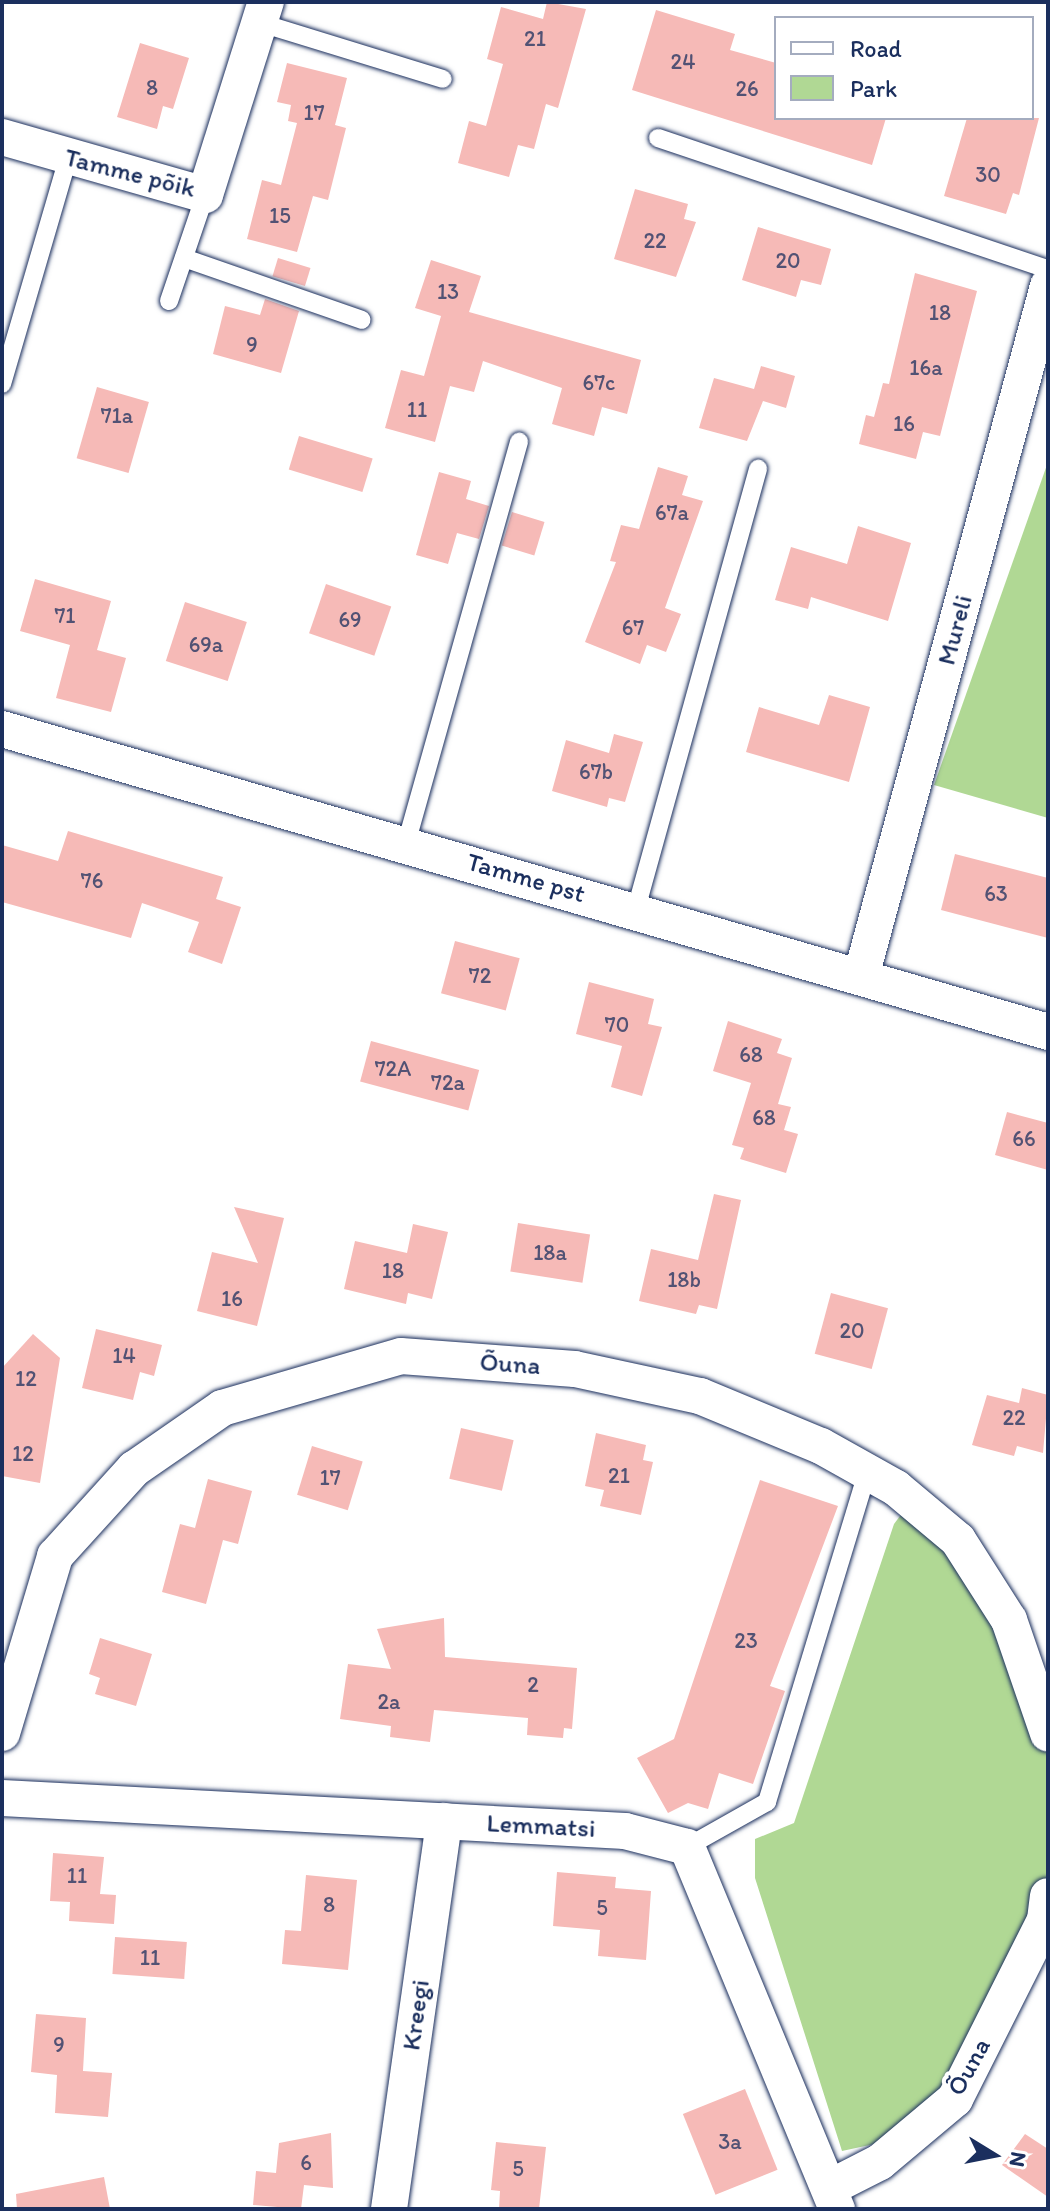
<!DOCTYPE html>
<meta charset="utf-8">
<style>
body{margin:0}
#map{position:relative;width:1050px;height:2211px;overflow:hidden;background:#fff;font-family:Itim,sans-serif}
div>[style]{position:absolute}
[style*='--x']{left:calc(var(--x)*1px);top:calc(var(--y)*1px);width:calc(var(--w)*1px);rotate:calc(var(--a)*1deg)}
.green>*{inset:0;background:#b0d894}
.building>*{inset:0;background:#f6bab7;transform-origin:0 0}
.roads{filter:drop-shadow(0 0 2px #1b2f5e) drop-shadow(0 0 2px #1b2f5e)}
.service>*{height:18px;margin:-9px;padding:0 9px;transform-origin:9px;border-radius:9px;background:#fff}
.minor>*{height:36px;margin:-18px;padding:0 18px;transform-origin:18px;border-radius:18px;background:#fff}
span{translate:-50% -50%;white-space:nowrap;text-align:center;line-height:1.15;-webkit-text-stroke:8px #fff;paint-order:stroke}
.number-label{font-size:22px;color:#525274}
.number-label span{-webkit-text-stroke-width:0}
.street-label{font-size:26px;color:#1b2f5e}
.frame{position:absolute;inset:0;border:4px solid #1b2f5e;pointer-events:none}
.legend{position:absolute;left:774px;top:16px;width:260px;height:104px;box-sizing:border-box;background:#fff;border:2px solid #a4acbf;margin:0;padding:10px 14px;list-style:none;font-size:24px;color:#1b2f5e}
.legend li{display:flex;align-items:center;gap:16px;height:40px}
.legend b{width:40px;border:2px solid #a4acbf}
.north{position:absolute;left:954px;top:2115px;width:80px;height:80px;-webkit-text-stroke:6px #fff;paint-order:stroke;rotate:100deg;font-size:22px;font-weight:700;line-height:32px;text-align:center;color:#1b2f5e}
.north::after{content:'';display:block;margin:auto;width:28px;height:36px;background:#1b2f5e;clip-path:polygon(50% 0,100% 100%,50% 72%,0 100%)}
</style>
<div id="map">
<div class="green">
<i style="clip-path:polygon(1048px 462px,1048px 818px,934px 785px)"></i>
<i style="clip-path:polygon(912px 1500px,943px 1527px,1048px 1738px,1048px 1900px,974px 2071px,879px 2143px,842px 2151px,755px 1878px,755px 1839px,794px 1823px,894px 1524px)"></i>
</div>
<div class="building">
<i style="clip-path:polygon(547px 2px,586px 9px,558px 108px,546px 104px,534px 149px,518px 145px,509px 177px,458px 163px,469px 121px,486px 126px,503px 64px,487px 59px,501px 7px,543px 19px)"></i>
<i style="clip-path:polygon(656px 10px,735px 34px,730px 50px,776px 63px,776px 118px,886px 118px,872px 165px,632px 90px)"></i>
<i style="clip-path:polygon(140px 43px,189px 58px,173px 109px,163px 106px,157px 129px,117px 117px)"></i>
<i style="clip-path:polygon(287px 63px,347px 78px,335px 125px,346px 128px,328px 200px,313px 196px,297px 252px,247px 239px,262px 180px,281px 185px,297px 123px,288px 121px,291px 105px,277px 102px)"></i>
<i style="clip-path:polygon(967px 118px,1039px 118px,1019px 195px,1013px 193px,1006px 214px,944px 196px)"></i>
<i style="clip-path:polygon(635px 189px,688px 204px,684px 219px,696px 222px,676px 277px,614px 259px)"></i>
<i style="clip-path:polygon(758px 227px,831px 249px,821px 285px,801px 280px,796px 297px,742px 280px)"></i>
<i style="left:278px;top:258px;width:34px;height:19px;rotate:17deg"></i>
<i style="clip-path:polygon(431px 260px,481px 276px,469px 312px,641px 360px,627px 414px,602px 407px,594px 436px,552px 424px,562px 388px,483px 361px,474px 392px,450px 386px,435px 442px,385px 428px,401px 370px,424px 376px,441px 316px,415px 308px)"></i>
<i style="clip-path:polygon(915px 273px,977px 291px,940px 436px,923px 432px,916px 459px,859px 444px,866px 415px,874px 417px,883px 383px,889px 384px)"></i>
<i style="clip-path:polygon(265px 299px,299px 311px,281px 373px,213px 354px,225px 306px,260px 315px)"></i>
<i style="clip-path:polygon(761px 366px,795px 376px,786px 408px,763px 401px,747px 441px,699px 428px,714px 378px,754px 389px)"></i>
<i style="left:97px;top:387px;width:54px;height:74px;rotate:16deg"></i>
<i style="left:299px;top:436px;width:77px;height:35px;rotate:17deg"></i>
<i style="clip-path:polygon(658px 467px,688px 476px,682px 495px,703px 501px,665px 608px,681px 614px,666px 652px,647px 645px,640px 664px,585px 642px,616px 562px,610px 561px,621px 525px,639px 529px)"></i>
<i style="clip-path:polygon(439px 472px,471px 481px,466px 499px,489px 506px,479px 539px,457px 533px,448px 564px,416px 555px)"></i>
<i style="left:512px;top:512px;width:34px;height:35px;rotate:17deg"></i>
<i style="clip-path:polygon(858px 526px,911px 543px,888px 621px,811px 597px,808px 609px,775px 600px,791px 547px,847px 564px)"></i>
<i style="clip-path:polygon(35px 579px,111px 601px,97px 650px,126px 658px,111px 712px,56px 698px,70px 645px,20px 631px)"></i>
<i style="left:326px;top:584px;width:69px;height:52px;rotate:19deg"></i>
<i style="left:185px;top:602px;width:65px;height:62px;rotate:18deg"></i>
<i style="clip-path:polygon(829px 695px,870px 707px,849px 782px,746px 752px,759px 707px,819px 725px)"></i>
<i style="clip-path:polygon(614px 734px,643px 742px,625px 802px,609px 798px,607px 807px,552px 791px,566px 740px,609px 753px)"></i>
<i style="clip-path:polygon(68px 831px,223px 877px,216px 899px,241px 907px,222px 964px,188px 952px,199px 922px,142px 903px,131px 938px,2px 902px,2px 845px,58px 861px)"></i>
<i style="clip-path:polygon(955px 854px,1048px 878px,1048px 938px,941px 910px)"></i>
<i style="left:455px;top:941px;width:67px;height:54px;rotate:15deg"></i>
<i style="clip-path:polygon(589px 982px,654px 999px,648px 1024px,662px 1027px,642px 1096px,611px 1087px,622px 1046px,576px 1034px)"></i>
<i style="clip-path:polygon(728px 1021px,782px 1039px,777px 1053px,792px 1058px,778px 1104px,791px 1107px,784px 1130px,798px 1134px,786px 1173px,740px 1159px,744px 1148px,732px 1145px,751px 1083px,713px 1071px)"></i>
<i style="left:371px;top:1041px;width:112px;height:42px;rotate:15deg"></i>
<i style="clip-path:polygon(1007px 1112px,1048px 1123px,1048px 1170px,995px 1155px)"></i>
<i style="clip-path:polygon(714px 1194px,741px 1200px,717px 1309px,699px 1305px,696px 1314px,639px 1301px,651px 1249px,698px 1260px)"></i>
<i style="clip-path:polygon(234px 1207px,284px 1218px,257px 1326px,197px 1311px,212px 1252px,258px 1263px)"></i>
<i style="left:518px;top:1223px;width:73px;height:49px;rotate:9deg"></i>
<i style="clip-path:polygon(413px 1224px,448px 1232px,432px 1299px,408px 1293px,406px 1304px,344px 1289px,355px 1241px,407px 1253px)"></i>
<i style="left:831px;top:1293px;width:59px;height:63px;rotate:15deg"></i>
<i style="clip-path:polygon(96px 1329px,162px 1345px,154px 1376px,140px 1372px,133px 1400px,82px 1388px)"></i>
<i style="clip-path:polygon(33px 1334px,60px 1358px,40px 1483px,2px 1476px,2px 1368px)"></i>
<i style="clip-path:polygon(1022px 1388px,1048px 1395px,1043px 1453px,1017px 1446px,1014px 1456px,972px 1445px,987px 1395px,1019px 1403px)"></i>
<i style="left:461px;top:1428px;width:54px;height:52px;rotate:13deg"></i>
<i style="clip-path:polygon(596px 1433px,646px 1445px,643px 1460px,653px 1462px,641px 1515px,600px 1506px,604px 1490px,585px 1486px)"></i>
<i style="left:312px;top:1446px;width:53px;height:51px;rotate:17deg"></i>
<i style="clip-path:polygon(208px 1479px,252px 1491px,238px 1544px,223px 1540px,206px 1604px,162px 1592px,180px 1524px,195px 1528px)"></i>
<i style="clip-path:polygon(760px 1480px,838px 1506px,770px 1686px,785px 1691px,753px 1784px,719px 1773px,708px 1809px,688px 1803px,668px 1813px,637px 1758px,674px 1739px)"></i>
<i style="clip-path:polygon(444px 1618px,445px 1657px,577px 1668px,572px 1729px,564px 1728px,563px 1738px,527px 1735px,528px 1718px,434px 1710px,430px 1742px,390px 1737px,391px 1726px,340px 1719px,348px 1664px,391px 1669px,377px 1629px)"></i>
<i style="clip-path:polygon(100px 1638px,152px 1654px,136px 1706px,95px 1694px,100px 1678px,89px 1674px)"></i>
<i style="clip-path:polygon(53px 1853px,104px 1857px,100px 1894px,116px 1895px,114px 1924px,69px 1921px,70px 1902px,50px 1901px)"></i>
<i style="clip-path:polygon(557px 1872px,616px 1877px,615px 1888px,651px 1891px,646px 1960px,598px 1956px,600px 1930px,553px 1926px)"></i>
<i style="clip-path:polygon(306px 1875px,357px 1880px,348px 1970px,282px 1964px,285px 1930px,301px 1931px)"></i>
<i style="left:115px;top:1937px;width:72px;height:37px;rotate:4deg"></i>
<i style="clip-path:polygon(36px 2014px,86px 2018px,83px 2071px,112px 2073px,108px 2117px,55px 2113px,57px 2075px,31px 2072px)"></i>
<i style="left:745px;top:2089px;width:87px;height:67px;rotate:68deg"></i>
<i style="clip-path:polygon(331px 2133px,333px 2188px,304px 2185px,301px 2209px,253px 2205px,256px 2171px,276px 2173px,279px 2143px)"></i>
<i style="clip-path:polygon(1025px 2134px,1048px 2149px,1048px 2197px,1002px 2165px)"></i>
<i style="clip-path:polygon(496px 2142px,546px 2147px,539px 2209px,499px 2209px,500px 2191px,491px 2190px)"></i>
<i style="clip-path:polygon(104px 2177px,110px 2209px,17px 2209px,16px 2194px)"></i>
</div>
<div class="roads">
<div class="service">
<i style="--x:261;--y:23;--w:190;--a:17.1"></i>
<i style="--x:658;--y:138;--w:411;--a:18.6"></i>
<i style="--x:184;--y:258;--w:188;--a:19.2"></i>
<i style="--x:169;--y:301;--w:112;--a:-71.2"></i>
<i style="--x:2;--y:384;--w:235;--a:-73.7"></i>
<i style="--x:406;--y:844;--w:418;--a:-74.3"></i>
<i style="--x:636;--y:909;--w:457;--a:-74.5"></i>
<i style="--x:687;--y:1847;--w:92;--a:-29.4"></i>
<i style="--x:767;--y:1802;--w:345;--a:-73.1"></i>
</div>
<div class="minor">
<i style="--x:2;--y:137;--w:211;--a:15.9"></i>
<i style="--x:205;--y:195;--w:202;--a:-72.5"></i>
<i style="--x:2;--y:729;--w:1089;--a:16.15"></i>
<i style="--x:862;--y:973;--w:712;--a:-74.85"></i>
<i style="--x:2;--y:1733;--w:185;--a:-73.3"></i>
<i style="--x:55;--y:1556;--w:118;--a:-47.8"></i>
<i style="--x:134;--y:1469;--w:107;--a:-34.7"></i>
<i style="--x:222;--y:1408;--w:186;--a:-16.2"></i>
<i style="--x:401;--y:1356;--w:174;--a:4.3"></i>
<i style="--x:575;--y:1369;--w:128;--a:12.2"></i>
<i style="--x:700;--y:1396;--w:131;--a:22.5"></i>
<i style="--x:821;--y:1446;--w:86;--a:29.2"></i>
<i style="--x:896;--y:1488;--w:81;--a:40"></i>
<i style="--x:958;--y:1540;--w:95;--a:57.5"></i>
<i style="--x:1009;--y:1620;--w:120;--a:71"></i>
<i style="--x:2;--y:1798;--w:624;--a:3.03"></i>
<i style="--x:625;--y:1831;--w:64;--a:14.5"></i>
<i style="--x:687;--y:1847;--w:392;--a:67.5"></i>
<i style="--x:829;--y:2188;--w:57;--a:-27"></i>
<i style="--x:880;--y:2162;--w:98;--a:-40"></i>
<i style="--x:955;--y:2099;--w:200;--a:-63.3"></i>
<i style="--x:1045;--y:1920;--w:24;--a:-83"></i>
<i style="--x:389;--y:2209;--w:392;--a:-81.9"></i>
</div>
</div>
<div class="number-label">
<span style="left:535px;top:39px">21</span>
<span style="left:683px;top:62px">24</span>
<span style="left:152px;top:88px">8</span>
<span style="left:747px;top:89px">26</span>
<span style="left:314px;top:113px">17</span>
<span style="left:988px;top:175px">30</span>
<span style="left:280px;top:216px">15</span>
<span style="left:655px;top:241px">22</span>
<span style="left:788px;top:261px">20</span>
<span style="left:448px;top:292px">13</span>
<span style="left:940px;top:313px">18</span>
<span style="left:252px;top:345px">9</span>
<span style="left:926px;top:368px">16a</span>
<span style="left:599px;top:383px">67c</span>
<span style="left:417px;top:410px">11</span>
<span style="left:117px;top:416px">71a</span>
<span style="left:904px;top:424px">16</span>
<span style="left:672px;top:513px">67a</span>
<span style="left:65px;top:616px">71</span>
<span style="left:350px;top:620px">69</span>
<span style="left:633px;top:628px">67</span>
<span style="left:206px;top:645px">69a</span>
<span style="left:596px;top:772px">67b</span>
<span style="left:92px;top:881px">76</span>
<span style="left:996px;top:894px">63</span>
<span style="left:480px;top:976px">72</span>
<span style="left:617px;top:1025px">70</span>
<span style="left:751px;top:1055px">68</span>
<span style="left:393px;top:1069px">72A</span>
<span style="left:448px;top:1083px">72a</span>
<span style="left:764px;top:1118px">68</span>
<span style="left:1024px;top:1139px">66</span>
<span style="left:550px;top:1253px">18a</span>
<span style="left:393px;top:1271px">18</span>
<span style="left:684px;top:1280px">18b</span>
<span style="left:232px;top:1299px">16</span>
<span style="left:852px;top:1331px">20</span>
<span style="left:124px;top:1356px">14</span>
<span style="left:26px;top:1379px">12</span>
<span style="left:1014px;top:1418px">22</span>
<span style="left:23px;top:1454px">12</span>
<span style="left:619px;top:1476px">21</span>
<span style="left:330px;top:1478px">17</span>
<span style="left:746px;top:1641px">23</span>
<span style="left:533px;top:1685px">2</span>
<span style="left:389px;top:1702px">2a</span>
<span style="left:77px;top:1876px">11</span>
<span style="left:329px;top:1905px">8</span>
<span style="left:602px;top:1908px">5</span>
<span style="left:150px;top:1958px">11</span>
<span style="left:59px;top:2045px">9</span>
<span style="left:730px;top:2142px">3a</span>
<span style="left:306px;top:2163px">6</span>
<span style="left:518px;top:2169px">5</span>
</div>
<div class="street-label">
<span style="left:130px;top:173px;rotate:14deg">Tamme põik</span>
<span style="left:955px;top:630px;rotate:-75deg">Mureli</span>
<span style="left:526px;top:878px;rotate:16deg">Tamme pst</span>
<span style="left:510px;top:1364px;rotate:4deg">Õuna</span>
<span style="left:541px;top:1826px;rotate:3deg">Lemmatsi</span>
<span style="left:416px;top:2015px;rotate:-82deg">Kreegi</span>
<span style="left:969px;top:2067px;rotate:-61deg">Õuna</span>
</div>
<div class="frame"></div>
<ul class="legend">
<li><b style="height:10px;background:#fff"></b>Road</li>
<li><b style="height:22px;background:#b0d894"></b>Park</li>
</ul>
<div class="north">N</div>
</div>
